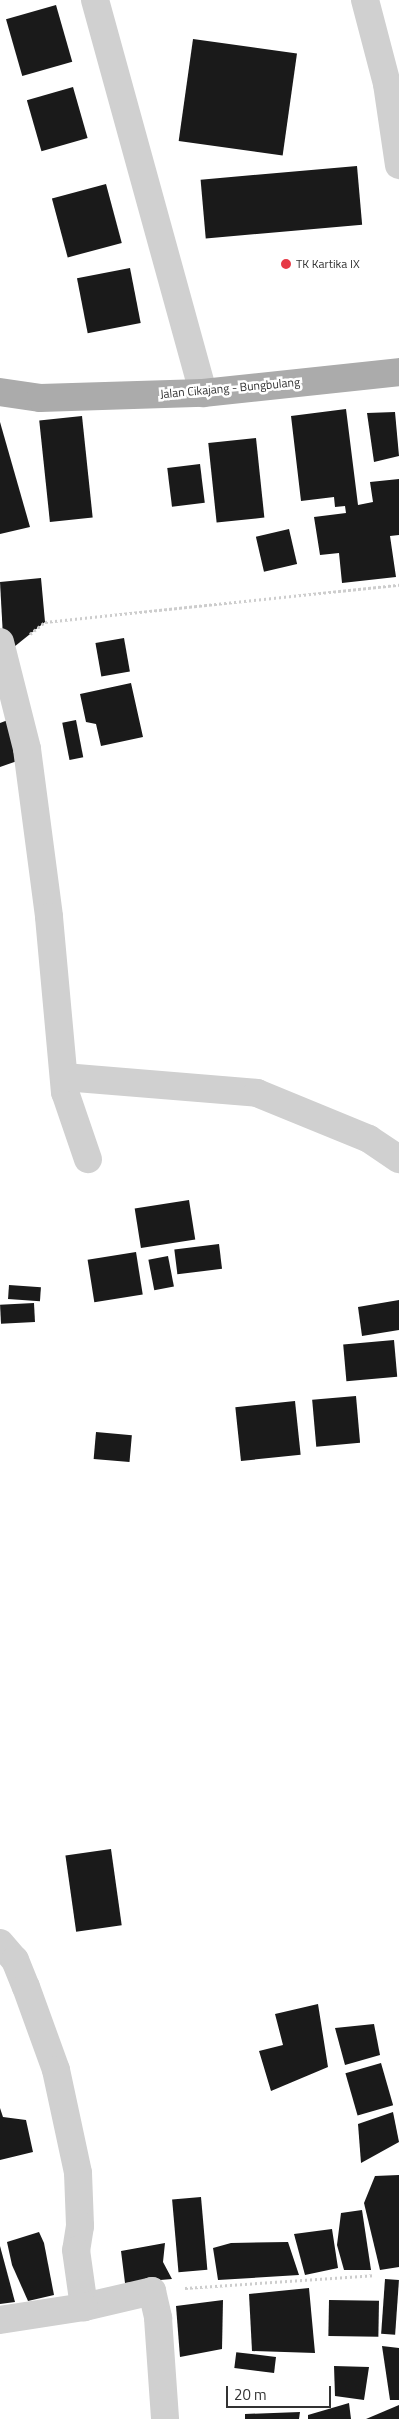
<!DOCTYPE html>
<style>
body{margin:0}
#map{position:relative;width:399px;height:2419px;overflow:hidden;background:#fff;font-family:"Titillium Web",sans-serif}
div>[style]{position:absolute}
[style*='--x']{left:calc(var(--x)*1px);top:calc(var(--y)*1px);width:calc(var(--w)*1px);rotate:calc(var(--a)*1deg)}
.building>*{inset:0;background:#1a1a1a;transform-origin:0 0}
.path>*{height:3px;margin-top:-1.5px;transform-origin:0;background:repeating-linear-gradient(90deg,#cdcdcd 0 2.5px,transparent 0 5px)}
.street>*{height:28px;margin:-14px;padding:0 14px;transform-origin:14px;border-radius:14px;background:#d0d0d0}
.primary>*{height:28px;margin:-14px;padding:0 14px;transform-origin:14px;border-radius:14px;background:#ababab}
.dots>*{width:14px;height:14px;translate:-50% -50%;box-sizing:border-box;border:2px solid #fff;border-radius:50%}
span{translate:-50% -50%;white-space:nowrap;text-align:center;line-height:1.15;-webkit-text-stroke:5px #fff;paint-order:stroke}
.poi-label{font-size:12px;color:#333}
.left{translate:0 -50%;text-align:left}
.street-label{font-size:12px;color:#333}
.scale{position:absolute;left:226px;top:2386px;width:105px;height:22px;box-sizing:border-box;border:2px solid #333;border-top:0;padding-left:6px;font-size:15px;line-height:18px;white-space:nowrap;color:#333;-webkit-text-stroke:4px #fff;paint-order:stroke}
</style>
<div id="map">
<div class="building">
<i style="left:56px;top:5px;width:59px;height:52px;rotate:74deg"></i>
<i style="left:193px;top:39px;width:105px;height:103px;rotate:8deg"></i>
<i style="left:73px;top:87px;width:53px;height:48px;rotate:74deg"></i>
<i style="left:357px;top:166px;width:59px;height:157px;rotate:85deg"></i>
<i style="left:106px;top:184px;width:61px;height:56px;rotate:75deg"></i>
<i style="left:130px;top:268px;width:56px;height:54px;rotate:79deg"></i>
<i style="clip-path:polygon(346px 409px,358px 505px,373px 502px,370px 482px,399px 479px,399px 535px,390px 536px,396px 577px,342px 583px,339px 553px,320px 555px,314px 517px,346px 513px,345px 506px,335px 507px,334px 497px,301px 501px,291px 416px)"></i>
<i style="clip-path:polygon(395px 412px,399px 456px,374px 462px,367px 413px)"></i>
<i style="left:82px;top:416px;width:102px;height:43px;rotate:84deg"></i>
<i style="clip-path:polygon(0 422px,30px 527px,0 534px)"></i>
<i style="left:256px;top:438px;width:80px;height:48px;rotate:84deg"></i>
<i style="left:200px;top:464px;width:39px;height:33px;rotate:83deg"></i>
<i style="left:289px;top:529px;width:36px;height:34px;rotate:77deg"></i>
<i style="clip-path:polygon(41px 578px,45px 622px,4px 655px,0 582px)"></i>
<i style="left:124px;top:638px;width:34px;height:29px;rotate:80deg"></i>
<i style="clip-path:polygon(131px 683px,143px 737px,101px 746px,96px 724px,86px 722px,80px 694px)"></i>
<i style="clip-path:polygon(8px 720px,20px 760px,0 767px,0 723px)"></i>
<i style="left:76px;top:720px;width:38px;height:14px;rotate:79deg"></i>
<i style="left:189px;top:1200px;width:40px;height:55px;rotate:81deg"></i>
<i style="left:219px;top:1244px;width:25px;height:45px;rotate:83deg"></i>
<i style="left:136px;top:1252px;width:43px;height:49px;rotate:81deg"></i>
<i style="left:168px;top:1256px;width:31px;height:20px;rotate:79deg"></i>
<i style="left:9px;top:1285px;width:32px;height:14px;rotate:4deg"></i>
<i style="clip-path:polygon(399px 1300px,399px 1330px,362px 1336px,358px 1307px)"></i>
<i style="left:34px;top:1303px;width:19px;height:34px;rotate:87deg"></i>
<i style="left:394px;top:1340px;width:37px;height:51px;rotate:85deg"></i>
<i style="left:356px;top:1396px;width:47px;height:44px;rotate:85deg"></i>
<i style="left:295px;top:1401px;width:54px;height:60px;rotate:84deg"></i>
<i style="left:96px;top:1432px;width:36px;height:27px;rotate:5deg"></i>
<i style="left:111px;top:1849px;width:77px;height:46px;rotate:82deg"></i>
<i style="clip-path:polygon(318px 2004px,328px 2067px,271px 2091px,259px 2051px,283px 2045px,275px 2014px)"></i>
<i style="clip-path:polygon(374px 2024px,380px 2055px,345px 2065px,335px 2028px)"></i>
<i style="left:381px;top:2063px;width:44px;height:37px;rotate:74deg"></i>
<i style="clip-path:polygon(0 2108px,3px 2117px,26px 2120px,33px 2152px,0 2160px)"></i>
<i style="clip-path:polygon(393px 2112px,399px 2142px,361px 2163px,358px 2124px)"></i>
<i style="clip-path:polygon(399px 2175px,399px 2267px,380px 2270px,364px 2203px,375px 2176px)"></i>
<i style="left:201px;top:2197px;width:73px;height:29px;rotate:85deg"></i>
<i style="clip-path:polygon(362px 2210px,371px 2270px,344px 2270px,337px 2245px,341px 2213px)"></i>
<i style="clip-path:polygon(332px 2229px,338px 2268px,305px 2275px,294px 2234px)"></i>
<i style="clip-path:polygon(39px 2232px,44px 2243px,54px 2295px,28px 2301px,12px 2265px,7px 2242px)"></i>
<i style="clip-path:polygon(288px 2242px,299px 2275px,218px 2280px,213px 2248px,231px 2243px)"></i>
<i style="clip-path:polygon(165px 2243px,163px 2262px,172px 2279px,125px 2283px,121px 2251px)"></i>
<i style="clip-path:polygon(0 2246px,15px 2302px,0 2304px)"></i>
<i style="left:385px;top:2279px;width:14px;height:55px;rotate:4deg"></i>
<i style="clip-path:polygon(309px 2288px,315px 2353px,252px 2351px,249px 2294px)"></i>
<i style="clip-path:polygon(223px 2300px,222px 2349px,180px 2357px,176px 2306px)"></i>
<i style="left:329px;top:2300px;width:50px;height:36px;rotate:1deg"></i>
<i style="clip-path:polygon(382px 2346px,399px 2348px,399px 2400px,390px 2400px)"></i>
<i style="left:276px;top:2357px;width:16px;height:40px;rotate:97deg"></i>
<i style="clip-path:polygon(334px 2366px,369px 2367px,364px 2400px,335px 2396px)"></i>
<i style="clip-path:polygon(349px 2403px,351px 2419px,308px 2419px,308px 2415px)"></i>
<i style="clip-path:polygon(399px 2405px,399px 2419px,366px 2419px)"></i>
<i style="clip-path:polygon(300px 2412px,299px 2419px,245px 2419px,245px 2414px)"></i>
</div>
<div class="path">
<i style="--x:30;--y:634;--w:19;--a:-39"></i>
<i style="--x:45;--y:622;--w:356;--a:-6"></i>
<i style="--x:185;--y:2288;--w:189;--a:-3.9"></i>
</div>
<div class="street">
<i style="--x:95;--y:0;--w:408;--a:74.6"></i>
<i style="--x:365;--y:0;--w:87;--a:75.3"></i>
<i style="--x:387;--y:84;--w:82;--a:81.6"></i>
<i style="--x:0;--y:642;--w:110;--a:75.8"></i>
<i style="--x:27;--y:749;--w:169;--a:82.5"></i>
<i style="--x:49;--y:917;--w:176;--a:84.8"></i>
<i style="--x:65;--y:1092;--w:71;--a:71.1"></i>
<i style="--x:64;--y:1077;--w:194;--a:4.7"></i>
<i style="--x:257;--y:1093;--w:121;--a:22.3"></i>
<i style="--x:369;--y:1139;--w:36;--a:34"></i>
<i style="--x:0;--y:1943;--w:23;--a:49"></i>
<i style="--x:15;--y:1960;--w:29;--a:68"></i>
<i style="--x:26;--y:1987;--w:88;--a:70.1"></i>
<i style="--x:56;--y:2070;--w:105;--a:77.9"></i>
<i style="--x:78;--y:2173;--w:53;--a:87.8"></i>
<i style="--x:80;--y:2226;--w:24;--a:99"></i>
<i style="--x:76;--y:2250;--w:58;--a:82"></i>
<i style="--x:84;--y:2307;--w:70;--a:-13.2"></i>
<i style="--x:152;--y:2291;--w:28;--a:77"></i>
<i style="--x:158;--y:2318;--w:101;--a:86"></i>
<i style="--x:0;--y:2320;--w:85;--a:-8.8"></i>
</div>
<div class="primary">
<i style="--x:0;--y:392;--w:40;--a:8.5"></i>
<i style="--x:40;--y:398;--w:163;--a:-1.8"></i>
<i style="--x:203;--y:393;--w:197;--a:-6.1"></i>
</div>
<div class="dots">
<i style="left:286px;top:264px;background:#e63946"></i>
</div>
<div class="poi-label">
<span class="left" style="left:296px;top:264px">TK Kartika IX</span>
</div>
<div class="street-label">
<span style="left:230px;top:388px;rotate:-5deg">Jalan Cikajang - Bungbulang</span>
</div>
<div class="scale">20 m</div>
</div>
